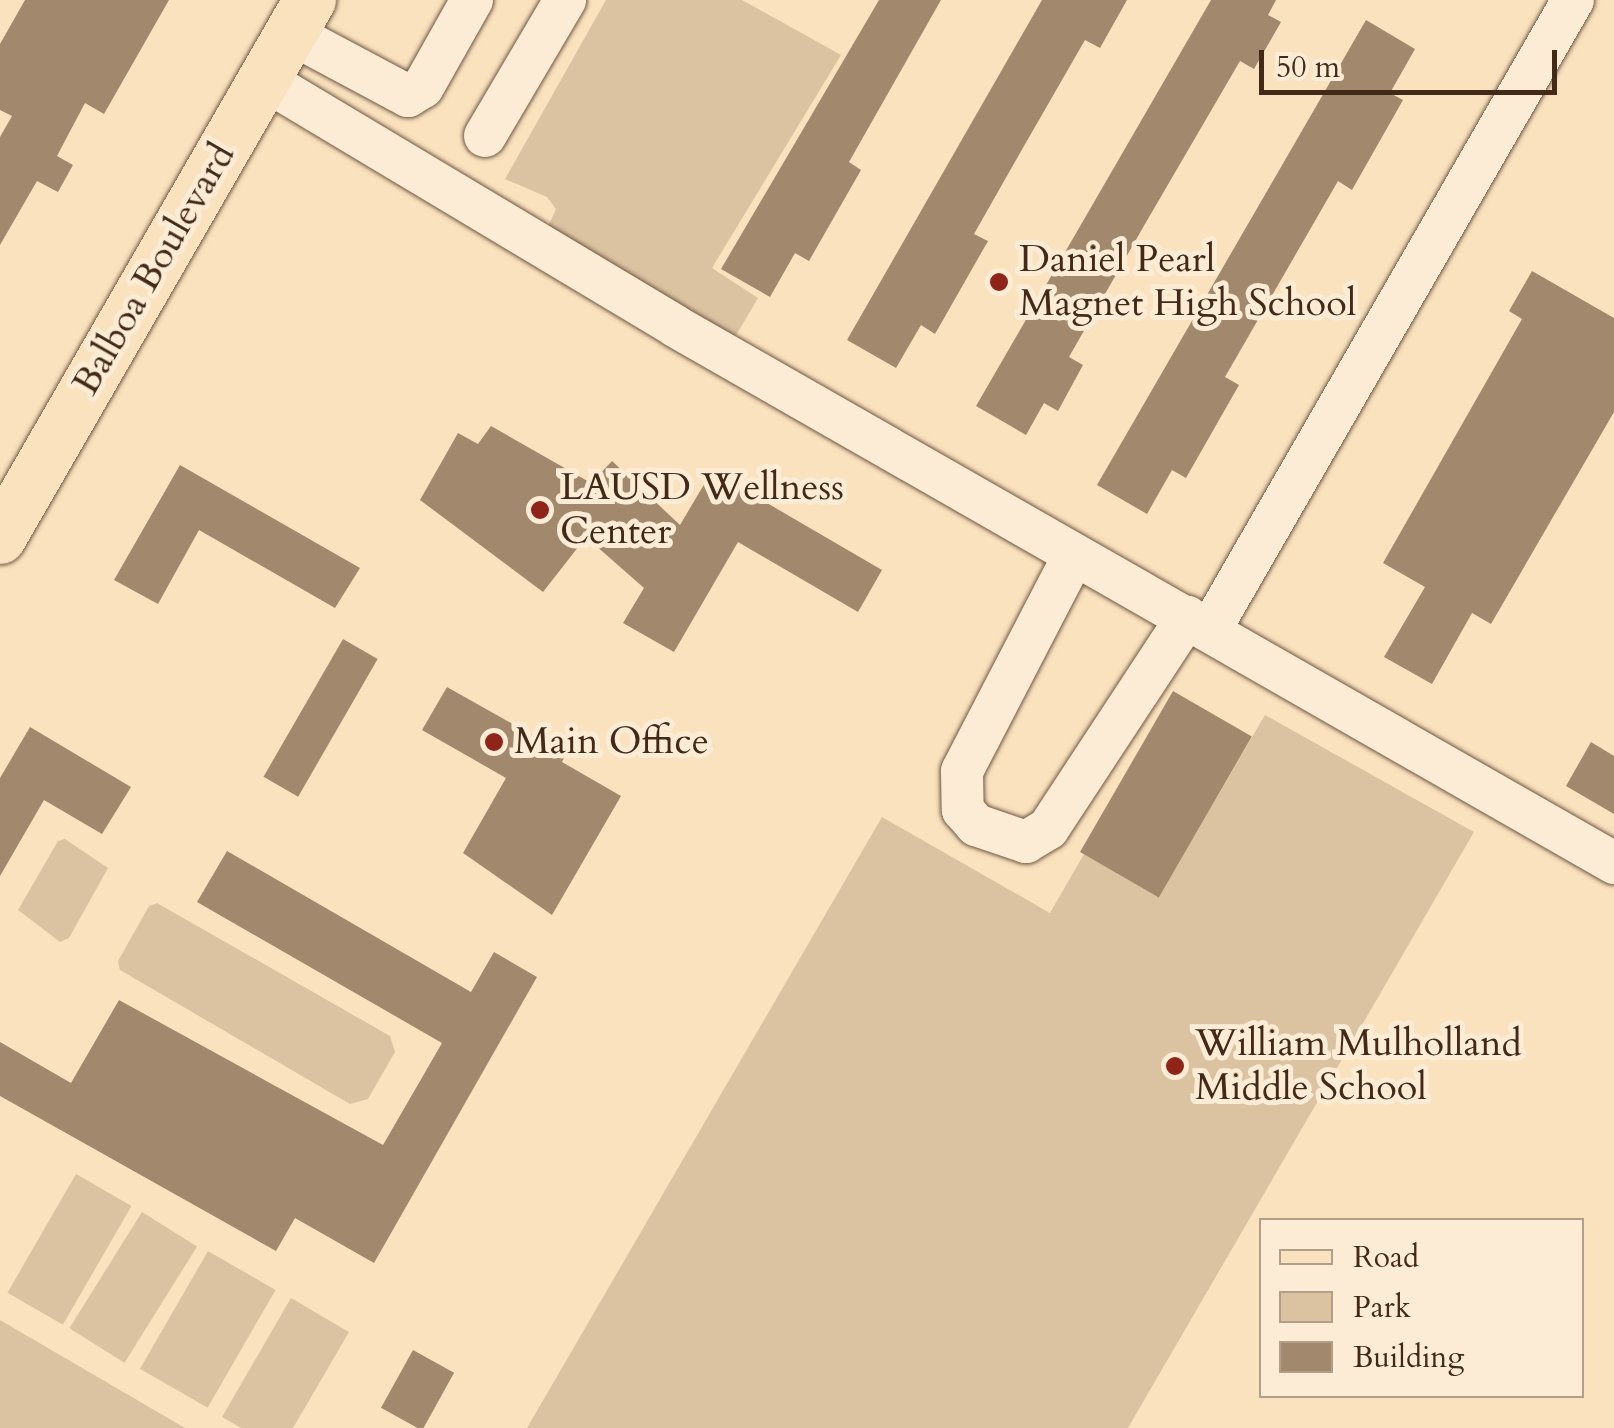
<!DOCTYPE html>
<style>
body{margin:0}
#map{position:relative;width:1614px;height:1428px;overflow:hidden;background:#fae2be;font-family:Cardo,serif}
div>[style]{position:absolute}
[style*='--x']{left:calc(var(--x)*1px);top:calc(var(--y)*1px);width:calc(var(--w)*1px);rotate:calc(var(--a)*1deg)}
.green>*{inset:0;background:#dbc3a2;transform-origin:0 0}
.building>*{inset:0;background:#a2896e;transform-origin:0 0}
.roads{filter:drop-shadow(0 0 2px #715742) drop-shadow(0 0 2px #715742)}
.minor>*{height:42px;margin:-21px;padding:0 21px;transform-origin:21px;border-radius:21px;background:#fcecd5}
.major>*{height:52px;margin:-26px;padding:0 26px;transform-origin:26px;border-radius:26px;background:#fae2be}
.dots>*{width:28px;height:28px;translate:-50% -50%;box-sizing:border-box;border:5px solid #fcecd5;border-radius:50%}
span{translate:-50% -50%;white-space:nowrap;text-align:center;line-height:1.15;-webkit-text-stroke:10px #fcecd5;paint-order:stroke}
.poi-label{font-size:38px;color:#432918}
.left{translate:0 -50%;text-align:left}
.street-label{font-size:38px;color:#432918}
.legend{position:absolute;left:1259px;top:1218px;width:325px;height:180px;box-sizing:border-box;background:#fcecd5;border:2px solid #b29e89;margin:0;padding:12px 18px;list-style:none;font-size:30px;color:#432918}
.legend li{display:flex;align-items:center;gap:20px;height:50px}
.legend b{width:50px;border:2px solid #b29e89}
.scale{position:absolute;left:1259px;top:50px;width:298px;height:45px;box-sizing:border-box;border:5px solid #432918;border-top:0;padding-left:12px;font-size:30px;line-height:35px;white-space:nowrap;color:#432918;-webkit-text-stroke:8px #fcecd5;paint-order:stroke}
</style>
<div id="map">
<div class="green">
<i style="clip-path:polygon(606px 0,742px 0,841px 55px,712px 268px,758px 298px,735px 337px,548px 227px,556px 209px,547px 197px,505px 179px)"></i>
<i style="clip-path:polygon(1265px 715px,1474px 832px,1128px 1428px,527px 1428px,882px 817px,1050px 913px,1084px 854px,1159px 896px)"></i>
<i style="clip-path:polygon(65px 839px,108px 868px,69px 938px,60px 942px,18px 910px,58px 841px)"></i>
<i style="clip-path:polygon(157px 903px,390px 1036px,395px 1052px,368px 1099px,350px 1104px,120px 970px,118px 961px,149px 906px)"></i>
<i style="left:76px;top:1174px;width:64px;height:137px;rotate:30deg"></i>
<i style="left:142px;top:1212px;width:65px;height:137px;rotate:32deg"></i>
<i style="left:208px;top:1251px;width:78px;height:136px;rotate:30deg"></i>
<i style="clip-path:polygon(291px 1298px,349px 1332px,293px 1428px,241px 1428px,222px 1417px)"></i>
<i style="clip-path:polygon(0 1320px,185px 1428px,0 1428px)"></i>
</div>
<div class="building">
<i style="clip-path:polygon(25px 0,169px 0,104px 114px,85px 103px,57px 156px,73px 165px,58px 192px,37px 181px,0 245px,0 137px,12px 116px,0 110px,0 44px)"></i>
<i style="clip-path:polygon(879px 0,941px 0,849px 162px,861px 170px,809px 261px,795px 253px,770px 297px,721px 269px)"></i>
<i style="clip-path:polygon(1042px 0,1127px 0,1100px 48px,1085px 40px,1024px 146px,974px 234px,988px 241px,935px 334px,921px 325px,896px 368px,847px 340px)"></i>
<i style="clip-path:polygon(1211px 0,1276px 0,1268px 15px,1281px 22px,1254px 69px,1240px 61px,1145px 224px,1069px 357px,1083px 365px,1058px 411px,1044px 403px,1026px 435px,976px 406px)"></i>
<i style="clip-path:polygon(1366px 20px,1415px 49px,1390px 93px,1403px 100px,1352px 190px,1338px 181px,1225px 377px,1239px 385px,1186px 478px,1172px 470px,1147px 514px,1097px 485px)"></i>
<i style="clip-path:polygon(1532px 271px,1614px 318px,1614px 412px,1491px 624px,1472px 613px,1432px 684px,1384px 657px,1425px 587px,1383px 563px,1522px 319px,1509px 311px)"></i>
<i style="clip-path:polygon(491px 426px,591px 483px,612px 461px,680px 525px,712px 471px,882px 570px,858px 612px,738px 542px,674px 652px,623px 623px,644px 588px,586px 537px,543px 592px,420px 500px,458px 433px,478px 444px)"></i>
<i style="clip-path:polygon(180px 465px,360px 568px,335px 608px,199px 530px,158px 604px,114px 580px)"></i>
<i style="left:343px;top:639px;width:40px;height:159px;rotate:30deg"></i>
<i style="clip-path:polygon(447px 687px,566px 754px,562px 762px,621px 796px,552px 915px,463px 853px,506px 778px,422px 730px)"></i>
<i style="left:1173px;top:691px;width:91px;height:186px;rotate:30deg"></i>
<i style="clip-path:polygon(30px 727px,131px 787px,102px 834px,44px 800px,0 876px,0 778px)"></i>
<i style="clip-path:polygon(1591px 742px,1614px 756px,1614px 814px,1566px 786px)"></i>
<i style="clip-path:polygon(227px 851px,471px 992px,494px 952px,537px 977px,374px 1263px,295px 1218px,276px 1251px,0 1096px,0 1042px,71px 1083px,119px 1000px,383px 1145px,442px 1043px,197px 902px)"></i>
<i style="left:413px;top:1350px;width:47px;height:66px;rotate:29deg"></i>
</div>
<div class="roads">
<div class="minor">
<i style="--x:290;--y:33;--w:134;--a:28.1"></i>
<i style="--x:408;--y:96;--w:17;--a:-31"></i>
<i style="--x:423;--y:87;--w:100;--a:-60.6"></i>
<i style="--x:263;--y:79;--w:480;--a:30.9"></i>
<i style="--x:675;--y:326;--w:1082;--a:29.76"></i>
<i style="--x:485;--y:136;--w:158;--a:-59.5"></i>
<i style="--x:1074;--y:555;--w:243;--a:117.4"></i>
<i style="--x:962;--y:771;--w:39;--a:89"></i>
<i style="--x:963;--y:810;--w:20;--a:49"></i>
<i style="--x:976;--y:825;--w:53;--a:18.8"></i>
<i style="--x:1026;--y:842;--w:26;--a:-31"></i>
<i style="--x:1048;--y:829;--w:254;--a:-56.7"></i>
<i style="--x:1210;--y:630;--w:727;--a:-60.05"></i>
</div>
<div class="major">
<i style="--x:0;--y:538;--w:621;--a:-60.05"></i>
</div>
</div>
<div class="dots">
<i style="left:999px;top:282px;background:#8f2418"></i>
<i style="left:540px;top:510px;background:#8f2418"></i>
<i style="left:494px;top:742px;background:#8f2418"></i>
<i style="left:1175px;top:1066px;background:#8f2418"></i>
</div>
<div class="poi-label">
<span class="left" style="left:1019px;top:282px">Daniel Pearl<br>Magnet High School</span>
<span class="left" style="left:560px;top:510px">LAUSD Wellness<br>Center</span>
<span class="left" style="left:514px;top:742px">Main Office</span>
<span class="left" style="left:1195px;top:1066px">William Mulholland<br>Middle School</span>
</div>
<div class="street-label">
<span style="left:154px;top:269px;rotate:-60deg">Balboa Boulevard</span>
</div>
<ul class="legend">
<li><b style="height:12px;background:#fae2be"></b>Road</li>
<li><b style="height:28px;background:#dbc3a2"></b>Park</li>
<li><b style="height:28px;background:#a2896e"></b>Building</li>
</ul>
<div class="scale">50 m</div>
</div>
